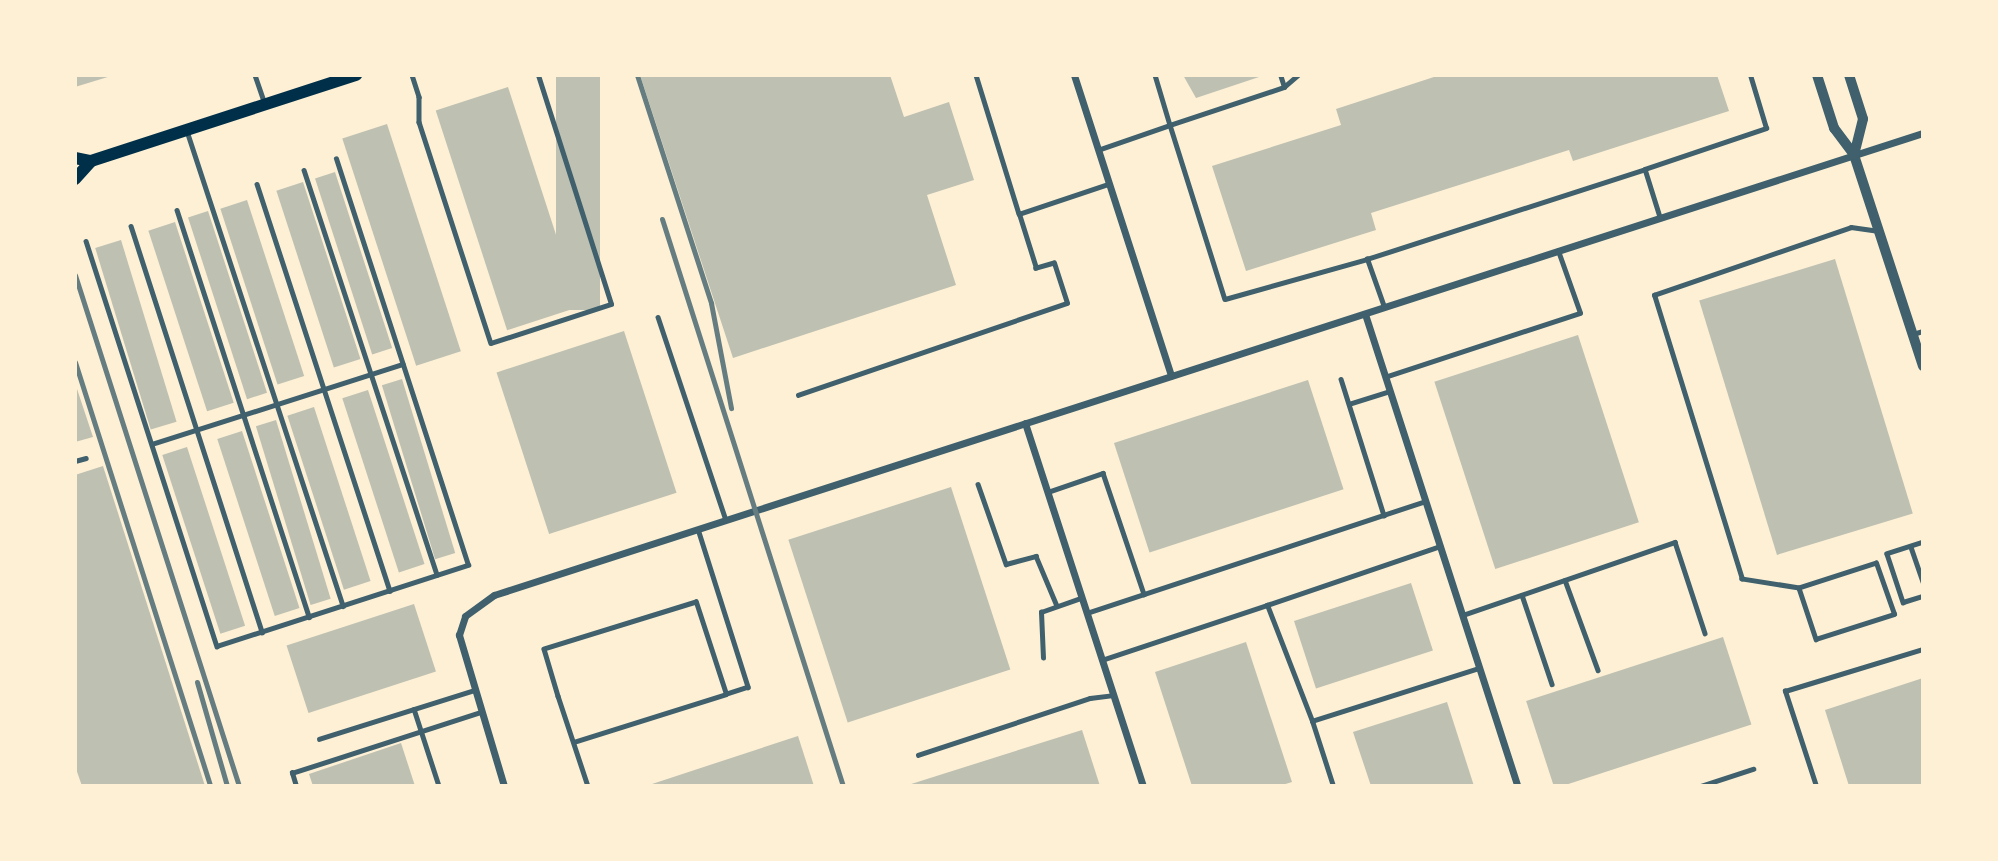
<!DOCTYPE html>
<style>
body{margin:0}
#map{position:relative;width:1998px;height:861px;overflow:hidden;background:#fdf0d5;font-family:Manrope,sans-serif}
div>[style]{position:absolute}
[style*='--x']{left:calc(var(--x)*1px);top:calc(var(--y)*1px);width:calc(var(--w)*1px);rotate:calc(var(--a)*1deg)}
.building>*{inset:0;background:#bec0b2;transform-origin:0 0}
.service>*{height:4.5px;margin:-2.25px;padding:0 2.25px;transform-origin:2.25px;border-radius:2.25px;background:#3f606c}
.minor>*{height:7px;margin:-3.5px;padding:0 3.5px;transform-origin:3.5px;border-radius:3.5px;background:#3f606c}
.tertiary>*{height:10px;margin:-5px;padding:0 5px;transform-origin:5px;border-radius:5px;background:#3f606c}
.secondary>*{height:12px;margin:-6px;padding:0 6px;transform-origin:6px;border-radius:6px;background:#003049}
.rail>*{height:5px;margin:-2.5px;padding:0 2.5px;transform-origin:2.5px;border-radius:2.5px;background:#657d81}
span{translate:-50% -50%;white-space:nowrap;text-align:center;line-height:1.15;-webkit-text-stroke:5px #fdf0d5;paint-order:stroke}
.frame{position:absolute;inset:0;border:77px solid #fdf0d5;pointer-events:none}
</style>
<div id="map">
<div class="building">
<i style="clip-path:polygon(75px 75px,111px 75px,111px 76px,75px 87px)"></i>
<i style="left:556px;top:75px;width:44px;height:235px"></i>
<i style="clip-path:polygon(640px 75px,890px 75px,904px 117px,949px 102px,974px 180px,927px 195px,956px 285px,733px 358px)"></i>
<i style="clip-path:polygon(1183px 75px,1262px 75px,1262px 76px,1196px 98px)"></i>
<i style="clip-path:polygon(1440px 75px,1717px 75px,1729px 111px,1573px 161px,1569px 150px,1371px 213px,1376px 230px,1246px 271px,1212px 166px,1341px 125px,1336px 109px)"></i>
<i style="left:508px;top:87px;width:231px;height:76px;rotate:72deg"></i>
<i style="left:387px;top:124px;width:239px;height:47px;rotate:72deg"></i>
<i style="left:335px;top:172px;width:185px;height:21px;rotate:72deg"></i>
<i style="left:303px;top:182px;width:186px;height:28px;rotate:72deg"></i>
<i style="left:247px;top:200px;width:185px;height:28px;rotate:72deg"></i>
<i style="left:208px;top:211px;width:191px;height:21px;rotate:72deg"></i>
<i style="left:175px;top:222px;width:190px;height:28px;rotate:72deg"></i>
<i style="left:121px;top:240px;width:190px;height:27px;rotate:73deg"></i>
<i style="left:1835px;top:259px;width:266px;height:142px;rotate:73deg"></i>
<i style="left:624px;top:331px;width:170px;height:134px;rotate:72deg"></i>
<i style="left:1578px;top:335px;width:197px;height:151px;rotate:72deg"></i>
<i style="left:402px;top:379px;width:182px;height:21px;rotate:73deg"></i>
<i style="left:1308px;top:380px;width:115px;height:204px;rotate:72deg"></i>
<i style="clip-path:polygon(75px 383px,93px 437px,75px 442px)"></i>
<i style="left:368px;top:390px;width:183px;height:27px;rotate:72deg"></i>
<i style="left:314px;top:407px;width:183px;height:28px;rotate:72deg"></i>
<i style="left:276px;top:420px;width:187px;height:21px;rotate:73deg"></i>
<i style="left:242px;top:431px;width:186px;height:26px;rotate:72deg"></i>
<i style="left:187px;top:447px;width:188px;height:26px;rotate:72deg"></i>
<i style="clip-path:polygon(103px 466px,205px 786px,82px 786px,75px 766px,75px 475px)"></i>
<i style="left:951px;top:487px;width:192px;height:171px;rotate:72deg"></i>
<i style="left:1411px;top:583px;width:71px;height:123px;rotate:72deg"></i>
<i style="left:414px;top:604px;width:71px;height:134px;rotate:72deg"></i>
<i style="left:1723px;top:637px;width:92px;height:207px;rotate:72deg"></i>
<i style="clip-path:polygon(1246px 642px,1292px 782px,1279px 786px,1192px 786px,1155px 672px)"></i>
<i style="clip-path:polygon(1923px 678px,1923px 786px,1849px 786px,1825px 710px)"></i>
<i style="clip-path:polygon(1447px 702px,1474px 786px,1371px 786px,1353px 732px)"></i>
<i style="clip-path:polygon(1082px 730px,1100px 786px,908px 786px,908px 785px)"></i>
<i style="clip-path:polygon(798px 736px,814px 786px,649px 786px,649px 785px)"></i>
<i style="clip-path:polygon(401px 743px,415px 786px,313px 786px,309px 774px)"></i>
</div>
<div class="service">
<i style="--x:255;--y:75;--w:31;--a:71"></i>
<i style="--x:412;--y:75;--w:23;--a:72"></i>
<i style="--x:419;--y:97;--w:25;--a:90"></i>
<i style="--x:419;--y:122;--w:232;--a:72"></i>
<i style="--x:491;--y:343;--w:126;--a:-18"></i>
<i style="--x:611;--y:304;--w:240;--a:-107.7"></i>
<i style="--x:976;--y:75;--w:145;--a:72.8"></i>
<i style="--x:1019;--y:214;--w:94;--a:-18.6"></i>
<i style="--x:1155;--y:75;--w:52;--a:73.3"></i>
<i style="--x:1170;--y:125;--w:120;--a:-18.4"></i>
<i style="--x:1284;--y:87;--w:13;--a:-108"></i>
<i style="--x:1284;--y:87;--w:18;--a:-41"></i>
<i style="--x:187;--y:131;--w:500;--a:71.8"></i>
<i style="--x:1098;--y:150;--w:76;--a:-19.1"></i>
<i style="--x:1170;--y:125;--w:182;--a:72.5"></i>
<i style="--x:1225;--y:299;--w:148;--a:-15.7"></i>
<i style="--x:1645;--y:169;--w:128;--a:-18.7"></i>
<i style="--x:1766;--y:128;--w:55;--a:-106.8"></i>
<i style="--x:304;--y:170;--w:426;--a:71.8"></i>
<i style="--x:257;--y:184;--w:428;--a:71.9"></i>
<i style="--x:177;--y:210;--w:428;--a:72"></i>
<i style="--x:131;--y:226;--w:427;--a:72.1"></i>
<i style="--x:86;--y:241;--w:426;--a:72.1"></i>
<i style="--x:217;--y:646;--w:264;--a:-17.9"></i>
<i style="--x:468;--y:565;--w:427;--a:-108"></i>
<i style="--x:1384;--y:307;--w:51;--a:-109.5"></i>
<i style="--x:1367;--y:259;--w:292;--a:-17.9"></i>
<i style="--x:1645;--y:169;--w:50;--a:72.6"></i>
<i style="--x:658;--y:317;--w:214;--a:71.5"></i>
<i style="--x:1913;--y:334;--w:10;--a:-17"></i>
<i style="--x:1385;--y:377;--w:205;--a:-18.2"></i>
<i style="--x:1580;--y:313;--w:66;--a:-109.5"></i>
<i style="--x:1341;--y:379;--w:143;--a:72.5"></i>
<i style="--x:798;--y:395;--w:284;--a:-18.9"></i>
<i style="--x:1067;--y:303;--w:42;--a:-108"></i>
<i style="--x:1054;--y:263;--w:19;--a:164"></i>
<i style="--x:1036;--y:268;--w:57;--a:-107.5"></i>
<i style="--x:1349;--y:404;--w:43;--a:-17.6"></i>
<i style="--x:152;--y:444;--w:263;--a:-17.7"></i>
<i style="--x:75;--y:461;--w:11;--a:-15"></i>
<i style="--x:978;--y:484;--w:85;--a:70.7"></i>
<i style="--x:1006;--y:564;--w:31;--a:-15"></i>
<i style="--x:1036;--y:556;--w:54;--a:67.2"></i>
<i style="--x:1048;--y:492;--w:58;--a:-19.1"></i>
<i style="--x:1103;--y:473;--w:128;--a:71.3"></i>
<i style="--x:698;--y:529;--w:166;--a:72.4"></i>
<i style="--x:748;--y:687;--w:23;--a:162"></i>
<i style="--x:1923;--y:542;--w:38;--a:162"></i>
<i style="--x:1887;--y:554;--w:51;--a:71.6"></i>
<i style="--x:1903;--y:602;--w:21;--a:-17"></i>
<i style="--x:1911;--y:547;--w:37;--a:71"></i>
<i style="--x:1565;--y:580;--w:96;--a:69.9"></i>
<i style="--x:1799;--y:588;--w:54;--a:71.6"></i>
<i style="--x:1816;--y:639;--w:82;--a:-17.8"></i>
<i style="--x:1894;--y:614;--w:54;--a:-109.4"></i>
<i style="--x:1876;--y:563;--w:81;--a:162"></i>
<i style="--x:1799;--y:588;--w:58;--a:-171"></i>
<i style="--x:1742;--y:579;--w:297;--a:-107.2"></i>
<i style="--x:1654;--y:295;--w:208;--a:-19"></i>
<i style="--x:1851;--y:227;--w:28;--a:8"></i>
<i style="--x:1522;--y:595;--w:94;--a:71.4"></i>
<i style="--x:1087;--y:613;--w:356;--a:-18.3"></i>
<i style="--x:1463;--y:615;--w:224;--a:-19"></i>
<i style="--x:1675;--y:542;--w:96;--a:71.8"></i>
<i style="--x:1043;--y:658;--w:46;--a:-92.5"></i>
<i style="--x:1041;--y:612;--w:42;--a:-19.3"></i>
<i style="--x:1102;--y:660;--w:174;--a:-18.4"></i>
<i style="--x:414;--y:709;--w:81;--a:72"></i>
<i style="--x:1312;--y:721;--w:124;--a:-111.2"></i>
<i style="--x:1267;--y:605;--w:183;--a:-18.8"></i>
<i style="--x:319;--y:739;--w:163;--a:-17.5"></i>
<i style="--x:574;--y:742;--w:159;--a:-17.5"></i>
<i style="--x:726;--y:694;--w:97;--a:-108.1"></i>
<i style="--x:696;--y:602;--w:159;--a:162.8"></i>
<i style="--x:544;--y:649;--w:49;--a:73.4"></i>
<i style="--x:558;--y:696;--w:95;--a:71.6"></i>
<i style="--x:918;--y:755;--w:181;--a:-18.3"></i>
<i style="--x:1090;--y:698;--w:23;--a:-7"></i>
<i style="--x:296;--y:786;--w:14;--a:-107"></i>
<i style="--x:292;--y:773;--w:199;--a:-17.9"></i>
<i style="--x:1333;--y:786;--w:68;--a:-107.9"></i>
<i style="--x:1312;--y:721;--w:175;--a:-17.6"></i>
<i style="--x:1701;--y:786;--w:55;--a:-18.1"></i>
<i style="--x:1816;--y:786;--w:100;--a:-108.1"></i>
<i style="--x:1785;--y:691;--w:144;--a:-16.9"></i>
</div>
<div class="minor">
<i style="--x:1074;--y:75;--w:316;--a:72.1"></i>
<i style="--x:1365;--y:314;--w:496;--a:72.1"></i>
<i style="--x:1025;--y:423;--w:382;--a:72"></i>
<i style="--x:504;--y:786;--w:158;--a:-106.6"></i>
<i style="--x:459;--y:635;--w:20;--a:-72"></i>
<i style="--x:465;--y:616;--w:36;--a:-36"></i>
<i style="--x:494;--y:595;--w:1502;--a:-17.92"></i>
</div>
<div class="tertiary">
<i style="--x:1817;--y:75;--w:56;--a:72.2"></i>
<i style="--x:1834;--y:128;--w:34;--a:53"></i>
<i style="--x:1854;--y:155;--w:222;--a:71.9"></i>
<i style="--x:1849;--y:75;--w:46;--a:72.3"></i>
<i style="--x:1863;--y:119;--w:37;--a:104"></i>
</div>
<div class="secondary">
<i style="--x:75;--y:158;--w:16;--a:11"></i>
<i style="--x:91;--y:161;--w:279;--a:-18"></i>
<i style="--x:75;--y:179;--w:24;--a:-48"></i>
</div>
<div class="rail">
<i style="--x:637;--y:75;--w:240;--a:72"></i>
<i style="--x:711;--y:303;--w:107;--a:79.2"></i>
<i style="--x:662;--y:219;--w:595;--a:72.3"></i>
<i style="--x:75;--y:275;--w:537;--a:72.21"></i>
<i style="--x:75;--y:362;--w:445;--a:72.3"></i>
<i style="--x:197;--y:682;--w:108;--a:73.9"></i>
</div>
<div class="frame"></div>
</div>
